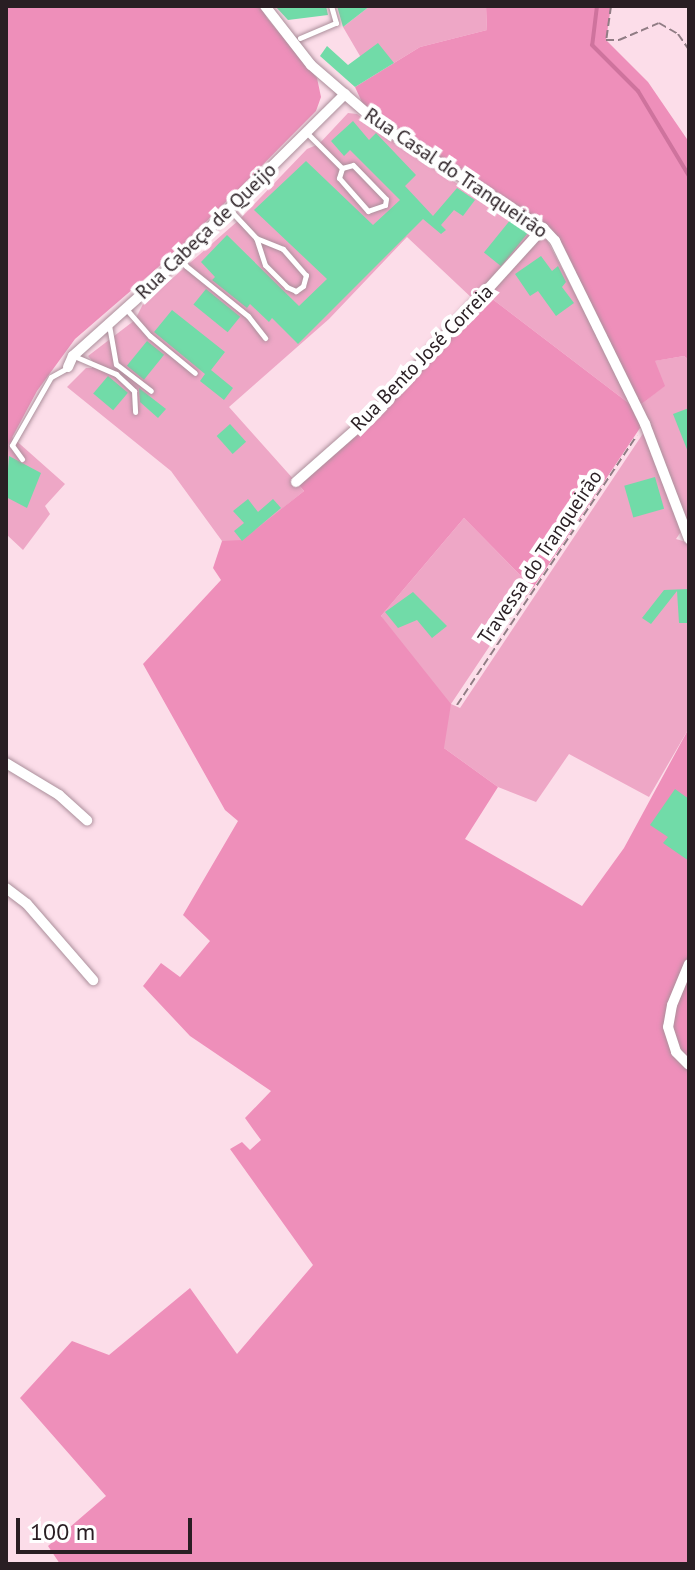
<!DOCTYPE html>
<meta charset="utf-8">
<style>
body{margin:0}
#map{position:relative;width:695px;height:1570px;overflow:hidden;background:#fcdde9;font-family:"PT Sans",sans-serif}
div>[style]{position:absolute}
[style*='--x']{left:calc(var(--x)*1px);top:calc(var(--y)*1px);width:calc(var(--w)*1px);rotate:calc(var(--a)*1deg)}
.green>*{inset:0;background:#eea7c6}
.forest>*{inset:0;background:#ee8fba}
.stream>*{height:4px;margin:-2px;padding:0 2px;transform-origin:2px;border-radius:2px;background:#ce739d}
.building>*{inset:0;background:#71dba8;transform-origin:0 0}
.path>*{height:2px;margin-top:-1px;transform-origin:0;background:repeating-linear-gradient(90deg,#907c84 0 8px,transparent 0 12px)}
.roads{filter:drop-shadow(0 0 2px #ab8f9b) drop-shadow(0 0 2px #ab8f9b)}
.service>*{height:5px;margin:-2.5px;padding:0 2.5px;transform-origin:2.5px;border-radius:2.5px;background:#fff}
.minor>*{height:10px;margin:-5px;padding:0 5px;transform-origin:5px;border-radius:5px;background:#fff}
span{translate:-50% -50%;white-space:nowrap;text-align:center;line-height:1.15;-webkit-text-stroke:8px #fff;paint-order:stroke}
.street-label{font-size:20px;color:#291e23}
.frame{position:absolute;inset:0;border:8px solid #291e23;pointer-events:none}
.scale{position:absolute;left:16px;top:1518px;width:176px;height:36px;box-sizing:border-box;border:4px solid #291e23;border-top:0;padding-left:10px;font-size:24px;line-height:28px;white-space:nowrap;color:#291e23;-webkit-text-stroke:6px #fff;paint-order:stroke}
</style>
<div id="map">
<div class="green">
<i style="clip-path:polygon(370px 6px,486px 6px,487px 30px,420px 47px,394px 63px,360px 56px,343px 27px)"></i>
<i style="clip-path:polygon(348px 113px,357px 114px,406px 151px,533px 232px,474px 300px,407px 237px,329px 319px,229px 407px,304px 491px,242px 541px,222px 541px,171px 471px,67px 387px,86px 368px,92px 368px,94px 363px,88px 356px,135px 320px,143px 304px,239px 220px,307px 149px,319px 144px)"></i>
<i style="clip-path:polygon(541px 236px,547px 240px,635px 408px,487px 295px)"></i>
<i style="clip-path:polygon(684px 356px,689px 360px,689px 529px,639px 406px,664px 386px,654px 361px)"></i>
<i style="clip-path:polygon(644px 432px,682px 530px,676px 539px,686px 542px,689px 549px,689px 728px,649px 797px,569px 754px,536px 802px,498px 787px,444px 748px,381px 616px,464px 518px,533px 588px,505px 625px,500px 623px,495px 630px,497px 635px,451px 704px,460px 708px)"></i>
<i style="clip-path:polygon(12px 437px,65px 484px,45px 506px,50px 514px,23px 550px,6px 534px,6px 449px)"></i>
</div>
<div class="forest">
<i style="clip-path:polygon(6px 6px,261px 6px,267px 18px,317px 78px,321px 97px,316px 111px,178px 250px,75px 339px,37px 391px,6px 449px)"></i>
<i style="clip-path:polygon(486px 6px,611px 6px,606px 40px,648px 82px,689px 142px,689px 360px,684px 356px,655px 361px,665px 386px,639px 406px,558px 239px,386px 127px,365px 109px,355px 87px,420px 47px,487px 30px)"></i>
<i style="clip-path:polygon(487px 295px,635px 408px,642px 425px,533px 588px,464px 518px,381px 616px,451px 704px,444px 748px,498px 787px,465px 839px,582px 906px,624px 848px,689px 728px,689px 959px,670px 1005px,666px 1026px,689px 1066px,689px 1564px,60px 1564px,48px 1546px,106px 1496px,20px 1398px,72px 1341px,109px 1355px,190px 1288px,237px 1354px,313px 1265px,230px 1149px,242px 1142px,250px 1150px,261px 1140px,245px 1118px,271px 1091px,190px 1036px,143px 986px,161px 963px,180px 977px,210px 941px,183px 915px,238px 821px,225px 810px,143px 664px,221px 580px,213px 568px,222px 541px,242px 540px,304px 491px,298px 484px)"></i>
<i style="clip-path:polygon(689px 973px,689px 1062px,677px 1050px,671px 1016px)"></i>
</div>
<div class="stream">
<i style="--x:597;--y:6;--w:39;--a:97"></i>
<i style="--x:592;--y:45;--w:65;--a:45"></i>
<i style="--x:638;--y:91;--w:99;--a:59"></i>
</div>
<div class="building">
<i style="clip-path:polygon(275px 6px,326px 6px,328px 15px,288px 20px)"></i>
<i style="clip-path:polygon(337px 6px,370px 6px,343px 27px)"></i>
<i style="clip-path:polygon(378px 43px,394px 63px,355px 87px,320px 56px,327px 46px,348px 65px)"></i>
<i style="clip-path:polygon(353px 121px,369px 140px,376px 133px,416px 175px,405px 186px,433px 216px,457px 188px,475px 200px,463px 216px,454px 210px,441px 225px,446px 230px,441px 234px,423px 219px,298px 344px,272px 318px,269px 322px,250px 304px,247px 308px,212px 280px,215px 277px,201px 262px,227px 235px,299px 306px,327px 279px,254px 210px,306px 161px,373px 225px,400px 200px,350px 150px,344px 156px,331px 141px)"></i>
<i style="left:511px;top:219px;width:22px;height:43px;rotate:39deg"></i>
<i style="clip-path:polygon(541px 256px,552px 271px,558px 266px,566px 282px,562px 287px,574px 303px,556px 316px,538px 291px,530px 296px,515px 274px)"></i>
<i style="left:206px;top:289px;width:44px;height:20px;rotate:39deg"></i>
<i style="clip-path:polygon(172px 310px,225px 352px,211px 370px,233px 388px,224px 400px,200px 381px,205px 374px,154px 332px)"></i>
<i style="left:147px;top:341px;width:22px;height:32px;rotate:39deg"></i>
<i style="left:108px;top:376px;width:26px;height:23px;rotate:40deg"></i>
<i style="clip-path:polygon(139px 388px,166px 409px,158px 418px,140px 402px)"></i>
<i style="clip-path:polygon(689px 408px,689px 452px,688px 452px,673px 414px)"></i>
<i style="left:230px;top:424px;width:24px;height:18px;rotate:48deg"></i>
<i style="clip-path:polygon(9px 456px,41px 473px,27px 508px,6px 497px)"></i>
<i style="left:655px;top:477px;width:33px;height:32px;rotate:74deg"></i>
<i style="clip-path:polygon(248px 499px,258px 512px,273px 499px,281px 508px,242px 541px,234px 531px,244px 523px,233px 511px)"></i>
<i style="clip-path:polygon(689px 589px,689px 623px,679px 623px,677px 591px,651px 624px,642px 618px,664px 590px)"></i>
<i style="clip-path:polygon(413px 592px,447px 626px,432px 638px,417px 620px,398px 628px,385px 612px)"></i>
<i style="clip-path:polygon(675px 789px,689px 799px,689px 861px,663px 843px,668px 837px,650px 825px)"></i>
</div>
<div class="path">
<i style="--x:611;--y:6;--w:34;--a:98"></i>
<i style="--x:606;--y:40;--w:13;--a:0"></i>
<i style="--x:619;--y:40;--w:43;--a:-23"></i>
<i style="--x:659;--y:23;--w:22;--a:30"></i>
<i style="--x:678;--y:34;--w:19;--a:55"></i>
<i style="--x:457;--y:705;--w:324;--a:-56.3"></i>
</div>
<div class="roads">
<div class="service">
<i style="--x:300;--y:38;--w:39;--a:-23"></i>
<i style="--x:336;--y:23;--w:18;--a:-106"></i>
<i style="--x:307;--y:133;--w:49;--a:45"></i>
<i style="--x:342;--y:168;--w:11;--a:-15"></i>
<i style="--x:353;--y:165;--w:47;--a:45.9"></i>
<i style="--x:386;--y:199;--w:6;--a:99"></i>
<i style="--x:385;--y:205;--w:18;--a:161"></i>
<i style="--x:368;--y:211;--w:44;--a:-131.3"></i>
<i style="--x:339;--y:178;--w:10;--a:-73"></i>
<i style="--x:230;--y:210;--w:38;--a:47"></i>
<i style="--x:256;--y:238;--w:29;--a:22"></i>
<i style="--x:283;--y:249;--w:35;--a:49"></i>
<i style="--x:306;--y:275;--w:11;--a:105"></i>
<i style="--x:303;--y:286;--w:9;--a:144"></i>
<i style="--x:296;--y:291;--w:10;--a:-156"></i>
<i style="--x:287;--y:287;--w:31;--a:-135"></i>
<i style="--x:265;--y:265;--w:28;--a:-108"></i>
<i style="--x:181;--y:258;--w:9;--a:58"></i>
<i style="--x:186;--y:266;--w:80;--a:38.9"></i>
<i style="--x:248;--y:316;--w:28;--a:52"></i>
<i style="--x:127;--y:310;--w:35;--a:49"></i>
<i style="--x:150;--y:336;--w:58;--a:39.4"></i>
<i style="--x:109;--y:325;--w:40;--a:80"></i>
<i style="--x:116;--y:364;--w:44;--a:37.6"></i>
<i style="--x:74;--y:356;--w:46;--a:23.2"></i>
<i style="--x:116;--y:374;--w:25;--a:43"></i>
<i style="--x:134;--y:391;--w:21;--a:87"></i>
<i style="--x:22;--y:459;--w:17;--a:-126"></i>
<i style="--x:12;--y:445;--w:78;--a:-60.2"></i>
<i style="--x:51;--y:377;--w:18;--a:-29"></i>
</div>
<div class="minor">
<i style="--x:265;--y:6;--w:75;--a:52.1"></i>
<i style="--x:311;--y:65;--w:96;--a:40.8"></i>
<i style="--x:384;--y:128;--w:188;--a:32.2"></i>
<i style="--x:543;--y:228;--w:18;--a:47"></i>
<i style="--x:555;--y:241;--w:204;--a:63.8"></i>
<i style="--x:645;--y:424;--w:123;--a:69.1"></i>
<i style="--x:68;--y:367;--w:12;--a:-66"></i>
<i style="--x:73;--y:356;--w:105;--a:-41.9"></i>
<i style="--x:151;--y:286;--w:273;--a:-44.7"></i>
<i style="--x:296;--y:482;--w:112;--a:-41.4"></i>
<i style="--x:380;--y:408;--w:243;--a:-47.8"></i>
<i style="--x:6;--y:763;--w:62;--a:31.1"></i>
<i style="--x:59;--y:795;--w:38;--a:42"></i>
<i style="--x:6;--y:888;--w:26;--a:37"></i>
<i style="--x:27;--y:904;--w:101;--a:49"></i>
<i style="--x:689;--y:964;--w:44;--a:112.5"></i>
<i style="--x:672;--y:1005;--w:22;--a:100"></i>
<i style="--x:668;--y:1027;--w:26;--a:72"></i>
<i style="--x:676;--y:1052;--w:18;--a:45"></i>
</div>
</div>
<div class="street-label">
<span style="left:456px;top:173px;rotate:34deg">Rua Casal do Tranqueirão</span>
<span style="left:206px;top:231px;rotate:-44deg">Rua Cabeça de Queijo</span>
<span style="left:422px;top:358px;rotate:-46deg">Rua Bento José Correia</span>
<span style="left:540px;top:557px;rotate:-56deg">Travessa do Tranqueirão</span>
</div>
<div class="frame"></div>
<div class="scale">100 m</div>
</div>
